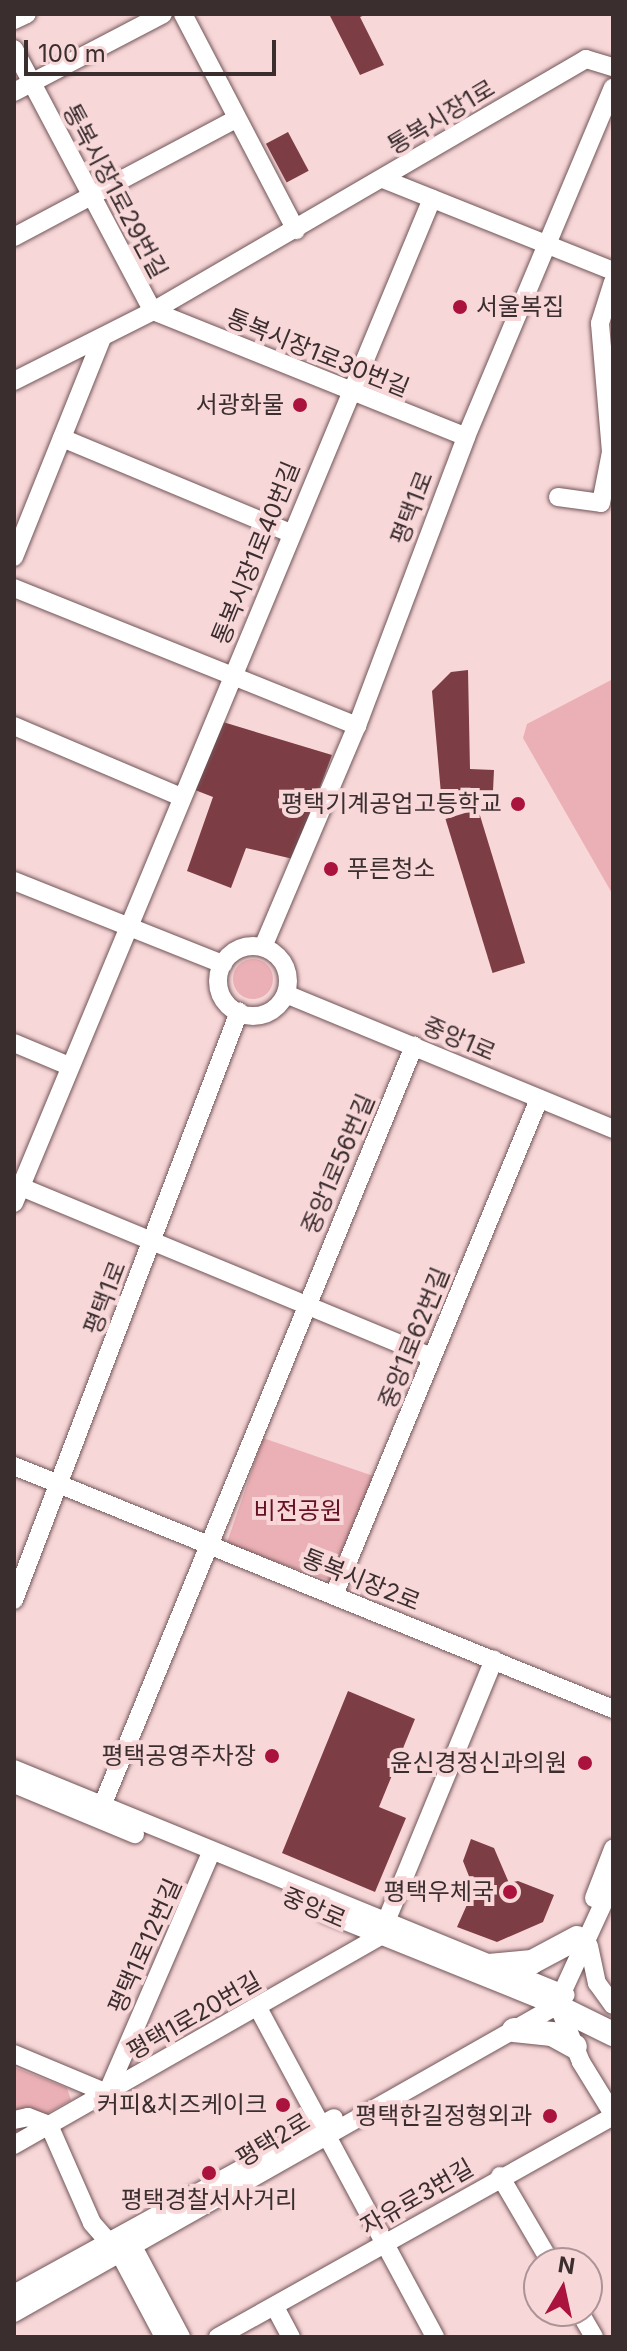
<!DOCTYPE html>
<meta charset="utf-8">
<style>
body{margin:0}
#map{position:relative;width:627px;height:2351px;overflow:hidden;background:#f8d7d9;font-family:Inter,"Noto Sans KR",sans-serif}
div>[style]{position:absolute}
[style*='--x']{left:calc(var(--x)*1px);top:calc(var(--y)*1px);width:calc(var(--w)*1px);rotate:calc(var(--a)*1deg)}
.green>*{inset:0;background:#ebb0b5;transform-origin:0 0}
.round{border-radius:50%}
.building>*{inset:0;background:#7d3d45;transform-origin:0 0}
.roads{filter:drop-shadow(0 0 2px #715557) drop-shadow(0 0 2px #715557)}
.minor>*{height:18px;margin:-9px;padding:0 9px;transform-origin:9px;border-radius:9px;background:#fff}
.minor>.ring{margin:-9px;padding:0;box-sizing:content-box;background:none;border:18px solid #fff;border-radius:50%}
.major>*{height:24px;margin:-12px;padding:0 12px;transform-origin:12px;border-radius:12px;background:#fff}
.dots>*{width:22px;height:22px;translate:-50% -50%;box-sizing:border-box;border:4px solid #f8d7d9;border-radius:50%}
span{translate:-50% -50%;white-space:nowrap;text-align:center;line-height:1.15;-webkit-text-stroke:8px #f8d7d9;paint-order:stroke}
.street-label{font-size:24px;color:#3a2e2f}
.poi-label{font-size:24px;color:#3a2e2f}
.left{translate:0 -50%;text-align:left}
.right{translate:-100% -50%;text-align:right}
.park-label{font-size:24px;color:#661024}
.frame{position:absolute;inset:0;border:16px solid #3a2e2f;pointer-events:none}
.north{position:absolute;left:523px;top:2247px;width:80px;height:80px;box-sizing:border-box;background:#f8d7d9;border:2px solid #ac9395;border-radius:50%;rotate:9deg;font-size:22px;font-weight:700;line-height:32px;text-align:center;color:#3a2e2f}
.north::after{content:'';display:block;margin:auto;width:28px;height:36px;background:#aa133e;clip-path:polygon(50% 0,100% 100%,50% 72%,0 100%)}
.scale{position:absolute;left:24px;top:40px;width:252px;height:36px;box-sizing:border-box;border:4px solid #3a2e2f;border-top:0;padding-left:10px;font-size:24px;line-height:28px;white-space:nowrap;color:#3a2e2f;-webkit-text-stroke:6px #f8d7d9;paint-order:stroke}
</style>
<div id="map">
<div class="green">
<i style="clip-path:polygon(613px 679px,613px 895px,523px 738px,527px 724px)"></i>
<i class="round" style="left:233px;top:959px;width:40px;height:40px"></i>
<i style="left:263px;top:1438px;width:116px;height:113px;rotate:19deg"></i>
<i style="clip-path:polygon(14px 2067px,67px 2088px,71px 2100px,14px 2132px)"></i>
</div>
<div class="building">
<i style="clip-path:polygon(329px 14px,367px 14px,360px 17px,384px 65px,360px 75px)"></i>
<i style="left:288px;top:132px;width:44px;height:25px;rotate:62deg"></i>
<i style="clip-path:polygon(468px 670px,470px 769px,494px 770px,493px 791px,441px 794px,432px 691px,451px 672px)"></i>
<i style="clip-path:polygon(223px 722px,332px 755px,293px 859px,246px 848px,231px 888px,187px 871px,213px 797px,195px 790px)"></i>
<i style="left:478px;top:809px;width:161px;height:34px;rotate:73deg"></i>
<i style="clip-path:polygon(348px 1691px,415px 1719px,379px 1807px,406px 1818px,375px 1892px,282px 1853px)"></i>
<i style="clip-path:polygon(471px 1839px,494px 1848px,509px 1883px,518px 1881px,554px 1895px,543px 1922px,497px 1942px,457px 1927px,474px 1889px,463px 1861px)"></i>
</div>
<div class="roads">
<div class="minor">
<i style="--x:183;--y:14;--w:244;--a:62.4"></i>
<i style="--x:14;--y:20;--w:14;--a:-25"></i>
<i style="--x:14;--y:49;--w:297;--a:62.1"></i>
<i style="--x:14;--y:92;--w:168;--a:-27.6"></i>
<i style="--x:383;--y:179;--w:248;--a:21.8"></i>
<i style="--x:14;--y:237;--w:251;--a:-28"></i>
<i style="--x:153;--y:311;--w:337;--a:21.9"></i>
<i style="--x:14;--y:381;--w:156;--a:-26.7"></i>
<i style="--x:153;--y:311;--w:501;--a:-30.2"></i>
<i style="--x:586;--y:59;--w:28;--a:17"></i>
<i style="--x:62;--y:438;--w:247;--a:22.6"></i>
<i style="--x:558;--y:497;--w:43;--a:7.9"></i>
<i style="--x:601;--y:503;--w:52;--a:-78.9"></i>
<i style="--x:611;--y:452;--w:129;--a:-94.9"></i>
<i style="--x:600;--y:323;--w:43;--a:-72.4"></i>
<i style="--x:14;--y:557;--w:236;--a:-68.1"></i>
<i style="--x:14;--y:588;--w:370;--a:21.9"></i>
<i style="--x:14;--y:726;--w:179;--a:23"></i>
<i style="--x:14;--y:881;--w:225;--a:21.7"></i>
<i class="ring" style="left:218px;top:946px;width:52px;height:52px"></i>
<i style="--x:263;--y:947;--w:240;--a:-67"></i>
<i style="--x:357;--y:726;--w:309;--a:-69.3"></i>
<i style="--x:466;--y:437;--w:379;--a:-67.2"></i>
<i style="--x:286;--y:994;--w:354;--a:22.4"></i>
<i style="--x:14;--y:1043;--w:60;--a:22.7"></i>
<i style="--x:14;--y:1184;--w:452;--a:22.5"></i>
<i style="--x:14;--y:1203;--w:1088;--a:-67.4"></i>
<i style="--x:14;--y:1466;--w:646;--a:22.08"></i>
<i style="--x:334;--y:1595;--w:537;--a:-67.54"></i>
<i style="--x:14;--y:1600;--w:630;--a:-69.06"></i>
<i style="--x:14;--y:1769;--w:596;--a:22.27"></i>
<i style="--x:14;--y:1784;--w:131;--a:22.5"></i>
<i style="--x:102;--y:1806;--w:822;--a:-67.68"></i>
<i style="--x:594;--y:1898;--w:53;--a:-68.8"></i>
<i style="--x:325;--y:1913;--w:249;--a:21.9"></i>
<i style="--x:589;--y:1946;--w:38;--a:78"></i>
<i style="--x:597;--y:1983;--w:27;--a:54"></i>
<i style="--x:556;--y:2000;--w:67;--a:68"></i>
<i style="--x:581;--y:2062;--w:61;--a:58.4"></i>
<i style="--x:258;--y:2008;--w:374;--a:61.7"></i>
<i style="--x:14;--y:2054;--w:101;--a:22.8"></i>
<i style="--x:107;--y:2093;--w:262;--a:-66.6"></i>
<i style="--x:14;--y:2120;--w:14;--a:-12"></i>
<i style="--x:28;--y:2117;--w:22;--a:21"></i>
<i style="--x:49;--y:2125;--w:107;--a:66.3"></i>
<i style="--x:92;--y:2223;--w:44;--a:48.7"></i>
<i style="--x:121;--y:2256;--w:92;--a:62"></i>
<i style="--x:14;--y:2145;--w:421;--a:-29.7"></i>
<i style="--x:380;--y:1936;--w:299;--a:-67.6"></i>
<i style="--x:500;--y:2176;--w:101;--a:59.6"></i>
<i style="--x:130;--y:2241;--w:109;--a:62"></i>
<i style="--x:14;--y:2294;--w:365;--a:-28.8"></i>
<i style="--x:276;--y:2309;--w:32;--a:62"></i>
<i style="--x:579;--y:2311;--w:30;--a:60"></i>
<i style="--x:14;--y:2313;--w:623;--a:-29.53"></i>
<i style="--x:556;--y:2006;--w:136;--a:-65.3"></i>
<i style="--x:218;--y:2337;--w:453;--a:-29.2"></i>
</div>
<div class="major">
<i style="--x:489;--y:1966;--w:43;--a:-5.3"></i>
<i style="--x:532;--y:1962;--w:51;--a:-28.1"></i>
<i style="--x:556;--y:2006;--w:64;--a:26.2"></i>
<i style="--x:514;--y:2030;--w:38;--a:6"></i>
<i style="--x:552;--y:2034;--w:26;--a:29"></i>
</div>
</div>
<div class="dots">
<i style="left:460px;top:307px;background:#aa133e"></i>
<i style="left:300px;top:405px;background:#aa133e"></i>
<i style="left:518px;top:804px;background:#aa133e"></i>
<i style="left:331px;top:869px;background:#aa133e"></i>
<i style="left:272px;top:1756px;background:#aa133e"></i>
<i style="left:585px;top:1763px;background:#aa133e"></i>
<i style="left:510px;top:1892px;background:#aa133e"></i>
<i style="left:283px;top:2105px;background:#aa133e"></i>
<i style="left:550px;top:2116px;background:#aa133e"></i>
<i style="left:209px;top:2173px;background:#aa133e"></i>
</div>
<div class="street-label">
<span style="left:441px;top:117px;rotate:-31deg">통복시장1로</span>
<span style="left:115px;top:191px;rotate:62deg">통복시장1로29번길</span>
<span style="left:318px;top:353px;rotate:22deg">통복시장1로30번길</span>
<span style="left:412px;top:508px;rotate:-69deg">평택1로</span>
<span style="left:256px;top:553px;rotate:-68deg">통복시장1로40번길</span>
<span style="left:459px;top:1039px;rotate:23deg">중앙1로</span>
<span style="left:338px;top:1164px;rotate:-67deg">중앙1로56번길</span>
<span style="left:105px;top:1298px;rotate:-69deg">평택1로</span>
<span style="left:414px;top:1338px;rotate:-68deg">중앙1로62번길</span>
<span style="left:361px;top:1580px;rotate:22deg">통복시장2로</span>
<span style="left:314px;top:1908px;rotate:23deg">중앙로</span>
<span style="left:145px;top:1946px;rotate:-66deg">평택1로12번길</span>
<span style="left:194px;top:2016px;rotate:-30deg">평택1로20번길</span>
<span style="left:273px;top:2140px;rotate:-31deg">평택2로</span>
<span style="left:417px;top:2197px;rotate:-30deg">자유로3번길</span>
</div>
<div class="poi-label">
<span class="left" style="left:476px;top:307px">서울복집</span>
<span class="right" style="left:284px;top:405px">서광화물</span>
<span class="right" style="left:502px;top:804px">평택기계공업고등학교</span>
<span class="left" style="left:347px;top:869px">푸른청소</span>
<span class="right" style="left:256px;top:1756px">평택공영주차장</span>
<span class="right" style="left:567px;top:1763px">윤신경정신과의원</span>
<span class="right" style="left:494px;top:1892px">평택우체국</span>
<span class="right" style="left:267px;top:2105px">커피&amp;치즈케이크</span>
<span class="right" style="left:532px;top:2116px">평택한길정형외과</span>
<span style="left:209px;top:2200px">평택경찰서사거리</span>
</div>
<div class="park-label">
<span style="left:298px;top:1511px">비전공원</span>
</div>
<div class="frame"></div>
<div class="north">N</div>
<div class="scale">100 m</div>
</div>
